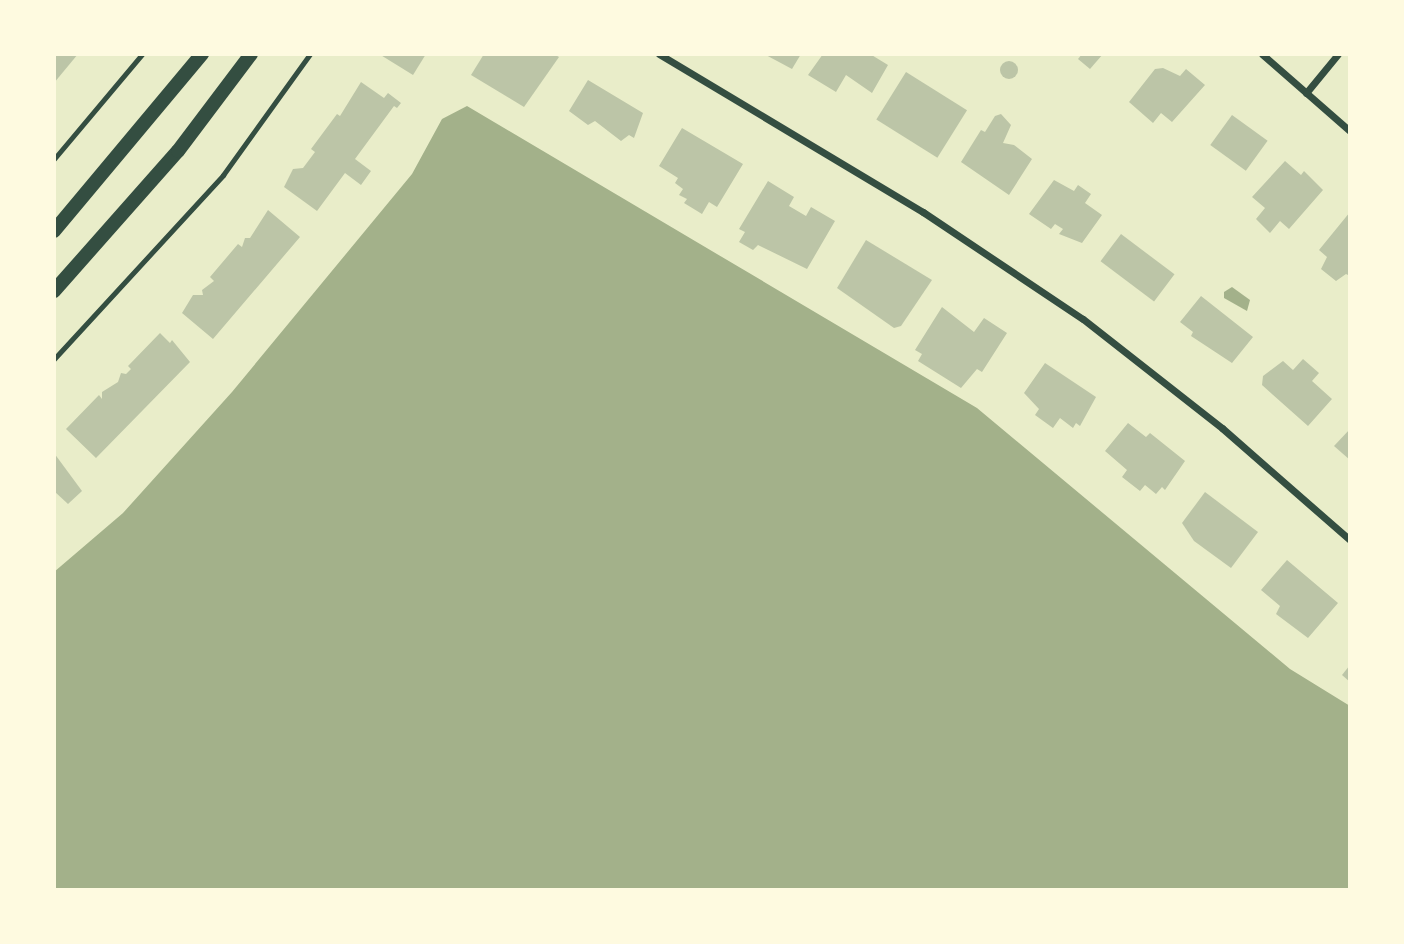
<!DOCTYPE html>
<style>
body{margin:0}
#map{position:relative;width:1404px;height:944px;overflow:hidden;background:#e9edc9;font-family:Montserrat,sans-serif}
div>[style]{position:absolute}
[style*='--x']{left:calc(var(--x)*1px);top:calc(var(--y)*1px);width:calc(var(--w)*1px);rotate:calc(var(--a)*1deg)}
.water>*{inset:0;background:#a3b18a}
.building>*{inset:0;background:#bcc5a7;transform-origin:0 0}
.round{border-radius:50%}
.service>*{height:5px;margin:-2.5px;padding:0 2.5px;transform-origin:2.5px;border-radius:2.5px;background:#344e41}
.minor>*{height:7px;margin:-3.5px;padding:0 3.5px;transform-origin:3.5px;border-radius:3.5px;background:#344e41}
.secondary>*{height:14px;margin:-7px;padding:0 7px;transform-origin:7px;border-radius:7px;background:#344e41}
span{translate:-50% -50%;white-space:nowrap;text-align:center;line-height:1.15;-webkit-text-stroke:7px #fefae0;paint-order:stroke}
.frame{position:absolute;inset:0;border:56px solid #fefae0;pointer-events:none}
</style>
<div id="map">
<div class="water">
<i style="clip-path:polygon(467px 106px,977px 408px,1290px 669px,1350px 706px,1350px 890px,54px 890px,54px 572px,123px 513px,232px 392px,412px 174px,442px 119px)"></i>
<i style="clip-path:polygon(1232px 287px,1250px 300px,1247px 311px,1224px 298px,1224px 292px)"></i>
</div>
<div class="building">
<i style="clip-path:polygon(54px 54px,78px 54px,54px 83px)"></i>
<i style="clip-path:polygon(379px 54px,426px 54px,413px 75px)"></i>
<i style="clip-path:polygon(484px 54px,554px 54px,559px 57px,524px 107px,471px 75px)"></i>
<i style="clip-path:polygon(764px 54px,801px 54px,792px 69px)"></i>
<i style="clip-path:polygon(823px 54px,870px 54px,888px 65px,872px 93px,846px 75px,836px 92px,808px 75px)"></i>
<i style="clip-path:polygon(1082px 54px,1103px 54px,1090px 69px,1078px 59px)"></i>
<i class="round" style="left:1000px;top:61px;width:18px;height:18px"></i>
<i style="clip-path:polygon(1163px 68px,1180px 76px,1186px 69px,1205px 85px,1172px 122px,1161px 113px,1153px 123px,1129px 102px,1155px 69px)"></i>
<i style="left:906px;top:72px;width:72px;height:56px;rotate:32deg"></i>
<i style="clip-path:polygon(588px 80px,643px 113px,634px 138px,629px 135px,621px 141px,595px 121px,588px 125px,569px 111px)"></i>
<i style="clip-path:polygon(361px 82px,384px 98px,388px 93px,401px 103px,397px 108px,394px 106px,355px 159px,371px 171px,361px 185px,345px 173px,317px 211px,284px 187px,293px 169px,303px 168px,315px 152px,311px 149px,337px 114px,340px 116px)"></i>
<i style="clip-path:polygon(1001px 114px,1011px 125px,1003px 143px,1014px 145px,1032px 159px,1009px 195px,961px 162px,981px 130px,985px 132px,995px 116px)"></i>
<i style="left:1232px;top:115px;width:44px;height:37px;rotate:36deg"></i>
<i style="clip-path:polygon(682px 128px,743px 164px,717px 207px,709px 202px,702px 214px,684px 203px,687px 199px,679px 195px,683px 189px,675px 183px,678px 178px,659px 166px)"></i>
<i style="clip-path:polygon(1285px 161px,1301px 175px,1304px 171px,1323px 190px,1289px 229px,1280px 221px,1270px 233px,1256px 219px,1265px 208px,1252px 197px)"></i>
<i style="clip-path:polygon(1054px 180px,1074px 191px,1078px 185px,1091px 194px,1085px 203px,1102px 215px,1082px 243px,1059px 234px,1063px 229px,1055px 224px,1051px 229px,1029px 214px)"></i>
<i style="clip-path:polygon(768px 181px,794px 197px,789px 206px,806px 216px,811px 207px,835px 221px,807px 269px,758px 245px,753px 250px,739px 242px,745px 232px,739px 229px)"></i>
<i style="clip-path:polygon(268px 210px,300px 237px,213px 339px,182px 313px,193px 295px,203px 295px,202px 290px,214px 281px,210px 277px,238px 244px,242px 247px,245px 238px,250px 238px)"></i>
<i style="clip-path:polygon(1350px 212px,1350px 276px,1346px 274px,1336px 281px,1321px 269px,1327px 257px,1319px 250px)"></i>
<i style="left:1121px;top:234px;width:67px;height:34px;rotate:37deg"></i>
<i style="clip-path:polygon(866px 240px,932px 280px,901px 326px,894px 328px,837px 288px)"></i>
<i style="clip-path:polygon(1201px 296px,1253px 337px,1232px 363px,1191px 336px,1193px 332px,1180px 322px)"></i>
<i style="clip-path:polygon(942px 307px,974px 332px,984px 318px,1007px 333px,982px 372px,977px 369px,961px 388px,918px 361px,922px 354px,915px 350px)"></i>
<i style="clip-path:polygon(160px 333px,170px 343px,172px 340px,190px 362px,96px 458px,66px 429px,99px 395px,102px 399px,102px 392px,118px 382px,121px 373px,126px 374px,131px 369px,128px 366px)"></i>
<i style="clip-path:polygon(1303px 359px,1319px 373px,1312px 381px,1332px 399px,1308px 426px,1262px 385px,1263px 376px,1283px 361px,1293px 370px)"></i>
<i style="clip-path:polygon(1045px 363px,1096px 397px,1080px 426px,1076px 423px,1073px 428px,1060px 418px,1053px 428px,1035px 415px,1039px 409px,1024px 393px)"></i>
<i style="clip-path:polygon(1128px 423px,1146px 437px,1150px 433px,1185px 461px,1165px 490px,1162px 487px,1156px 494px,1145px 485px,1140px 491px,1122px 477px,1127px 470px,1105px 451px)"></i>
<i style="clip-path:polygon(1350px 429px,1350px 460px,1334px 446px)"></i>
<i style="clip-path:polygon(54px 453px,82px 491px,68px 504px,54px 491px)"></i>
<i style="clip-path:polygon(1205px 492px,1258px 532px,1231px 568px,1194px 541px,1182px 523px)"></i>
<i style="clip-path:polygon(1287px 560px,1338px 603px,1308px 638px,1276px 614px,1280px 606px,1261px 590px)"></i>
<i style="clip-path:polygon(1350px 665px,1350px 682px,1342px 675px)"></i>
</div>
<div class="service">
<i style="--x:54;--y:159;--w:137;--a:-50"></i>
<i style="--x:54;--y:359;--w:250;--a:-47.4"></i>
<i style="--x:223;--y:175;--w:149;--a:-54.3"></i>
</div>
<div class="minor">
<i style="--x:659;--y:54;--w:308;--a:30.9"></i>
<i style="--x:923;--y:212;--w:192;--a:33.8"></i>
<i style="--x:1083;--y:319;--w:177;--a:38.1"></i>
<i style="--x:1222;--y:428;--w:170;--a:41.2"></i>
<i style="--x:1262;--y:54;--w:117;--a:41.2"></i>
<i style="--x:1306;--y:93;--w:50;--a:-50.6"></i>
</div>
<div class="secondary">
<i style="--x:54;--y:231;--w:231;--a:-50.1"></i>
<i style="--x:54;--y:291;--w:187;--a:-48.5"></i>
<i style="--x:178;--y:151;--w:121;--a:-53"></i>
</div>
<div class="frame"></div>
</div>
